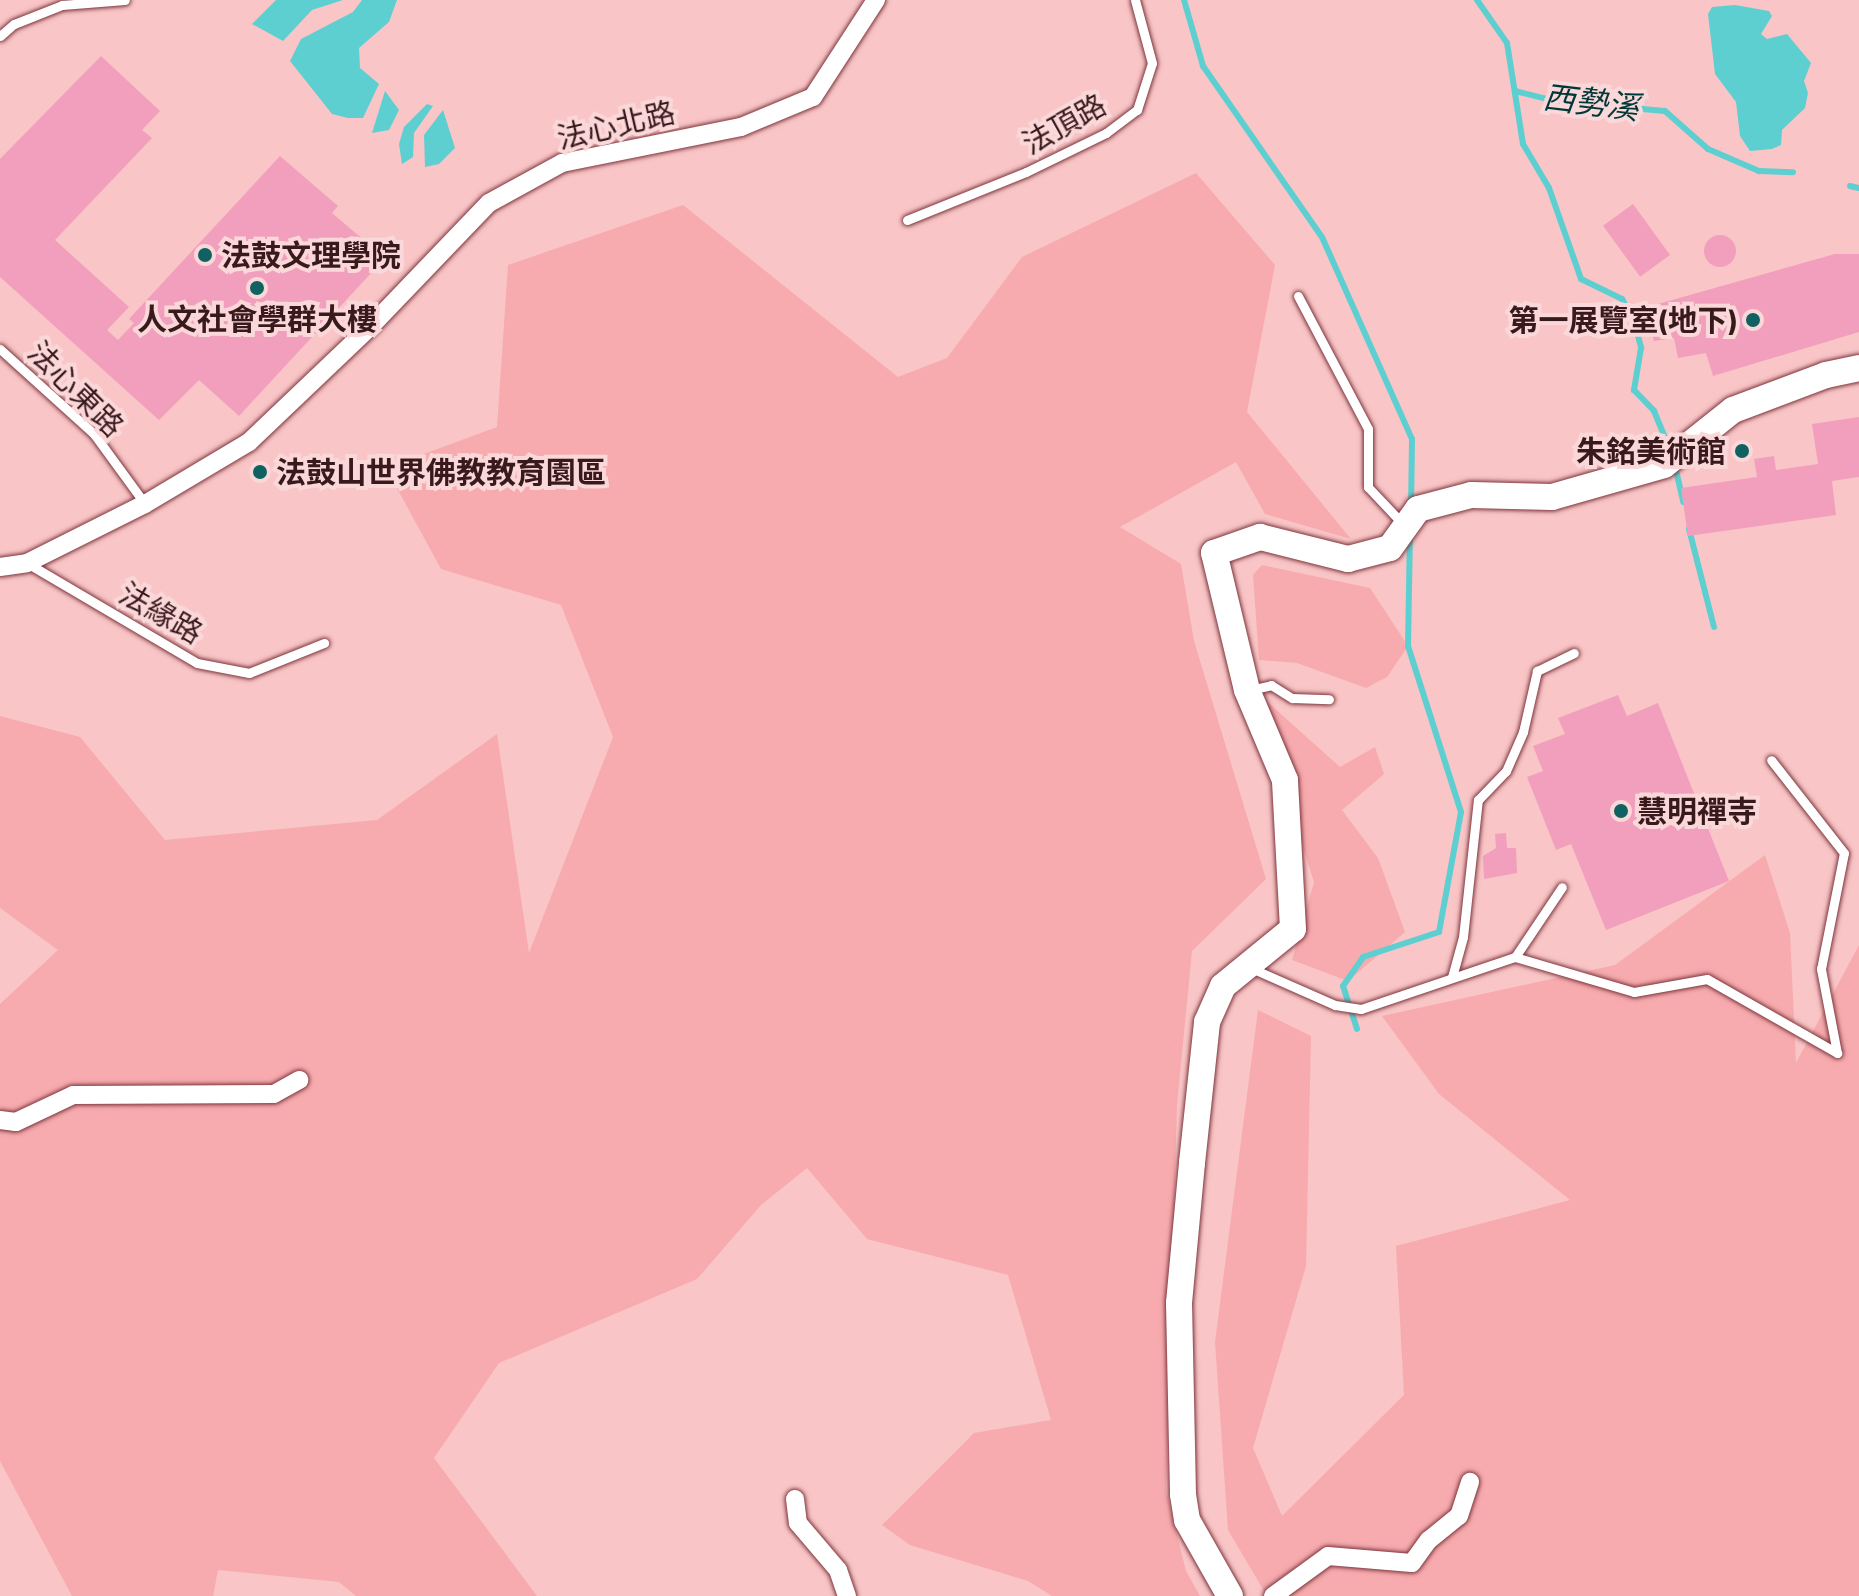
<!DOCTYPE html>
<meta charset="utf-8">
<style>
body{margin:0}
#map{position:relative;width:1859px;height:1596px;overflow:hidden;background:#f9c5c6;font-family:"Titillium Web","Noto Sans TC",sans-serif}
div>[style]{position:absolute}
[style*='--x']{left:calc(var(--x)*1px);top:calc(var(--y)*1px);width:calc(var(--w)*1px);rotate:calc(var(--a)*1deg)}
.green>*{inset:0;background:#f7abae}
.water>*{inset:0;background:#5ecfd1}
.stream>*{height:6px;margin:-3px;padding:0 3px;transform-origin:3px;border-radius:3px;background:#5ecfd1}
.building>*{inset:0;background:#f19fbd;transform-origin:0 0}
.round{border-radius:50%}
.roads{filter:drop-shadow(0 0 2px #7d353c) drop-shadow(0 0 2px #7d353c)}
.lane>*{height:9px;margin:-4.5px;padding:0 4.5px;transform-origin:4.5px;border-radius:4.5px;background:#fff}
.street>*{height:18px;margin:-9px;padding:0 9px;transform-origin:9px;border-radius:9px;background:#fff}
.secondary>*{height:26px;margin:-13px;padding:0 13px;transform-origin:13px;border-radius:13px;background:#fff}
.dots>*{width:22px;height:22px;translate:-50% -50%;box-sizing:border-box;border:4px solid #fad7d8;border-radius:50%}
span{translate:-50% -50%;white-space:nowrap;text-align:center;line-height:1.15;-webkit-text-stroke:8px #fad7d8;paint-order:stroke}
.street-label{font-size:30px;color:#391a1c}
.poi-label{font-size:30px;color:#391a1c;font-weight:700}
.left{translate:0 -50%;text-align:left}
.right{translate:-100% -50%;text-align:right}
.water-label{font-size:32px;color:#003737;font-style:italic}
</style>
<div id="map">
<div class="green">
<i style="clip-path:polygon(1196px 173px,1275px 265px,1247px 412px,1351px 539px,1265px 514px,1236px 462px,1120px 527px,1181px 564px,1194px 641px,1266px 879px,1192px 951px,1177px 1105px,1166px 1491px,1186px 1571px,1200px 1596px,1052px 1596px,1028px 1581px,910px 1545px,882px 1525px,974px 1433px,1051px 1420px,1008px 1275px,867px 1239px,807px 1168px,761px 1205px,697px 1279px,499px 1363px,434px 1458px,537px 1596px,356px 1596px,339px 1582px,218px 1570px,213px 1596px,72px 1596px,0 1461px,0 1004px,58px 950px,0 908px,0 716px,80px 737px,165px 840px,377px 820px,497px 734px,529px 953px,613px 737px,561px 605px,441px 569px,386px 468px,497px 427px,508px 265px,683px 205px,898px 377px,947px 358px,1022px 257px)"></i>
<i style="clip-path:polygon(1262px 565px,1370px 588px,1408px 646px,1387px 677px,1366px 688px,1297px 663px,1259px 660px,1253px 575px)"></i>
<i style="clip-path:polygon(1253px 689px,1340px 767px,1375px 747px,1384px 774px,1342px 810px,1378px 858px,1405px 932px,1348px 981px,1292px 960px,1314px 882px)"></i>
<i style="clip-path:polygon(1765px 855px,1790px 933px,1796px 1063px,1859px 945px,1859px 1596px,1267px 1596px,1228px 1530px,1215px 1342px,1258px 1010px,1311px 1036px,1306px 1266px,1253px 1448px,1282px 1516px,1404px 1395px,1396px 1246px,1570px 1200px,1439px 1094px,1382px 1016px,1615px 965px)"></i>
</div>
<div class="water">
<i style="clip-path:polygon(276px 0,343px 0,312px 10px,283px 41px,252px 24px)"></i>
<i style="clip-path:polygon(362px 0,397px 0,389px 22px,359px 48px,360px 68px,379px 84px,363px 118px,348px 118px,332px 114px,290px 61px,301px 39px,353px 12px)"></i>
<i style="clip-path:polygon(1735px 5px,1769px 11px,1772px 16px,1761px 34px,1767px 39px,1787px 34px,1811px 63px,1804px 81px,1808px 93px,1805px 108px,1782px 130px,1781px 145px,1772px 149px,1750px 151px,1740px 136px,1736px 102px,1715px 74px,1708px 14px,1712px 7px)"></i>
<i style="clip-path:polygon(385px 91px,399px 110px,389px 130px,372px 133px)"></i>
<i style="clip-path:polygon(427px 104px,433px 106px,414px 133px,413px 157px,402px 164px,399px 144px,404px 127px)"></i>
<i style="clip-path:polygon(443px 110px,455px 148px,439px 164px,425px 167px,424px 135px)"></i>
</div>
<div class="stream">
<i style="--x:1184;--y:0;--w:69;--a:73.9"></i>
<i style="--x:1203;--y:66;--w:208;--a:55.2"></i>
<i style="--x:1322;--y:237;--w:221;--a:66"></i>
<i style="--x:1412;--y:439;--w:68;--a:90.8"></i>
<i style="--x:1477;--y:0;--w:52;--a:55.1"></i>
<i style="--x:1507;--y:43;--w:102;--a:81"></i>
<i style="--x:1523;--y:144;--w:51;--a:59.4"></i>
<i style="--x:1549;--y:188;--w:96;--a:70.6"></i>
<i style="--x:1581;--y:279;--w:46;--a:26"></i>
<i style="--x:1622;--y:299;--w:25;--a:61"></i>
<i style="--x:1634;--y:321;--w:28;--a:75"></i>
<i style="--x:1641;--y:348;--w:43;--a:99.5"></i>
<i style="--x:1634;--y:390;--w:29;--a:46"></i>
<i style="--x:1654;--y:411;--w:44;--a:67.5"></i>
<i style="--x:1515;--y:91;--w:41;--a:14"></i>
<i style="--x:1555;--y:101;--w:110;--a:5.2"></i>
<i style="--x:1665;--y:111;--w:57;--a:41.5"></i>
<i style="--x:1708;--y:149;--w:56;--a:23.3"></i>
<i style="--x:1759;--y:171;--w:34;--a:2"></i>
<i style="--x:1850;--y:186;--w:9;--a:13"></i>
<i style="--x:1675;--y:466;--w:37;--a:77"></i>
<i style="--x:1689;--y:529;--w:101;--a:75.7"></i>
<i style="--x:1357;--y:1029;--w:45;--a:-108"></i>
<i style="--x:1343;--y:986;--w:35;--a:-55"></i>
<i style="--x:1363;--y:957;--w:80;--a:-18.2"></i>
<i style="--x:1439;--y:932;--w:122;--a:-79.6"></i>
<i style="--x:1461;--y:812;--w:174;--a:-107.7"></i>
<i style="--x:1408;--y:646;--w:112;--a:-89"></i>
</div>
<div class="building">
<i style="clip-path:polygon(101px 56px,160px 111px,142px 130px,152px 138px,55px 240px,129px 307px,107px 330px,118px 340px,134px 323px,129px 319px,280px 156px,338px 206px,332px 213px,385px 258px,239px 416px,199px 380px,159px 420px,0 277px,0 159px)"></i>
<i style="left:1633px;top:204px;width:63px;height:37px;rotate:54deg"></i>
<i class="round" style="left:1704px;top:235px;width:32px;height:32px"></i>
<i style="clip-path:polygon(1835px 254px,1859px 254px,1859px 332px,1713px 376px,1706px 353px,1678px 358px,1674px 338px,1654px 341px,1644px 308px)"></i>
<i style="clip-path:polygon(1859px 417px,1859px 477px,1832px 481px,1836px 515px,1688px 536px,1681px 488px,1757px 477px,1754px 459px,1774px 456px,1776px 470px,1818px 464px,1812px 424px)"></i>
<i style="clip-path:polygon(1618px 695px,1627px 716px,1658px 703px,1729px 881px,1606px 930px,1571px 844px,1556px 850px,1527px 777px,1543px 771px,1533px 746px,1565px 734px,1558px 718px)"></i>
<i style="clip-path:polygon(1506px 833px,1507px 848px,1516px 848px,1517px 873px,1484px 879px,1483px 856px,1496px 848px,1495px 834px)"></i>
</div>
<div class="roads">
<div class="lane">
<i style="--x:0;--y:36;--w:18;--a:-41"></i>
<i style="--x:14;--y:24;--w:52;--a:-21.6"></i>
<i style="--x:62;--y:5;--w:63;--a:-4.5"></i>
<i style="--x:907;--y:220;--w:128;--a:-22"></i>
<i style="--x:1026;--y:172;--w:89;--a:-26"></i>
<i style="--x:1106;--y:133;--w:39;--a:-37"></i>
<i style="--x:1137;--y:110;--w:49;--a:-72.3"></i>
<i style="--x:1152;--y:63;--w:65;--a:-105.1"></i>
<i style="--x:1298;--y:296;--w:150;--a:62.2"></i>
<i style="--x:1368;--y:429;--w:58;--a:90"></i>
<i style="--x:1368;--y:487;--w:51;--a:46.6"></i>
<i style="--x:0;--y:349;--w:127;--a:42.1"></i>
<i style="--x:94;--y:434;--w:87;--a:53.9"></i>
<i style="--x:27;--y:563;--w:197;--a:30.5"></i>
<i style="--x:197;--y:663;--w:53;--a:10.9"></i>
<i style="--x:249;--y:673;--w:81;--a:-21.8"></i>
<i style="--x:1250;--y:690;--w:22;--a:-13"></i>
<i style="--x:1271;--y:685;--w:25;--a:32"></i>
<i style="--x:1292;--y:698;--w:37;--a:2"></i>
<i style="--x:1515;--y:957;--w:84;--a:-56.1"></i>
<i style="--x:1251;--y:968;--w:92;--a:23.8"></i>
<i style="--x:1335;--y:1005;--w:26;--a:9"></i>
<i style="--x:1361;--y:1009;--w:163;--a:-18.7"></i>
<i style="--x:1515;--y:957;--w:124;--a:16.4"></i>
<i style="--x:1634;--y:992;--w:74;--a:-10.1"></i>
<i style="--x:1707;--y:979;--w:150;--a:29.6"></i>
<i style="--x:1837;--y:1053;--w:86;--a:-100.8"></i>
<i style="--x:1821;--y:969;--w:118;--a:-78.8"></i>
<i style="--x:1844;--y:853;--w:118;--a:-128.1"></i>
<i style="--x:1452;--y:977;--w:41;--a:-74.6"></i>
<i style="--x:1463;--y:937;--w:138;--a:-83.8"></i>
<i style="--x:1478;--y:800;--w:40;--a:-46"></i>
<i style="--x:1506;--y:771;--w:43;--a:-66.4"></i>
<i style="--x:1523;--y:732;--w:63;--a:-77.1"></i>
<i style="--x:1537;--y:671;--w:41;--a:-25.9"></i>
</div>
<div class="street">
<i style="--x:0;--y:567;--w:27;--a:-8"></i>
<i style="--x:27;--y:563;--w:132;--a:-26.6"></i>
<i style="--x:145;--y:504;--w:121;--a:-30.8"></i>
<i style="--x:249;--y:442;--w:168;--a:-43.6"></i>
<i style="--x:371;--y:326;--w:170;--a:-46.2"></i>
<i style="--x:489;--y:203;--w:83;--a:-28.7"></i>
<i style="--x:562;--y:163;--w:183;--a:-11.4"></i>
<i style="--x:741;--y:127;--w:78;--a:-22.6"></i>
<i style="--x:813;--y:97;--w:116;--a:-57"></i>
<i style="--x:0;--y:1120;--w:16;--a:7"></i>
<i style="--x:16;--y:1122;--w:63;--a:-25.3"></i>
<i style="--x:73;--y:1095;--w:201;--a:-0.3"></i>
<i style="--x:274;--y:1094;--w:29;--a:-29"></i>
<i style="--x:795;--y:1499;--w:24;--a:83"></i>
<i style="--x:798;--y:1523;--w:62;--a:49.6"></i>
<i style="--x:838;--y:1570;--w:28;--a:71"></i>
<i style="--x:1273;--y:1596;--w:68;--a:-36"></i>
<i style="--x:1328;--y:1556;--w:84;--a:4.8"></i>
<i style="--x:1412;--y:1563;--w:29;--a:-54"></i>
<i style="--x:1429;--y:1540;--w:38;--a:-39"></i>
<i style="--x:1459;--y:1516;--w:36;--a:-72"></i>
</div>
<div class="secondary">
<i style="--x:1230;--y:1596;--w:87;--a:-119.5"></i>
<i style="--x:1187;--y:1520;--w:26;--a:-99"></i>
<i style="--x:1183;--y:1494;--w:191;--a:-91.2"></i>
<i style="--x:1179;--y:1303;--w:141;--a:-84.7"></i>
<i style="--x:1192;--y:1163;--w:142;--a:-83.9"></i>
<i style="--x:1207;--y:1022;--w:39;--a:-66"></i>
<i style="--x:1223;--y:986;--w:90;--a:-39.2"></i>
<i style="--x:1293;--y:929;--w:149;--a:-93.1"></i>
<i style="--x:1285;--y:780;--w:98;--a:-112.9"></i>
<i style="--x:1247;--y:690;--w:141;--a:-103.5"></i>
<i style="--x:1214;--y:553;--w:49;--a:-19.2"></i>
<i style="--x:1260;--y:537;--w:91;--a:14"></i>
<i style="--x:1348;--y:559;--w:43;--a:-14.7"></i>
<i style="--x:1390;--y:548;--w:48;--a:-54.3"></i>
<i style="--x:1418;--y:509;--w:55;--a:-14.8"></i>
<i style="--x:1471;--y:495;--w:81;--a:1.4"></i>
<i style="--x:1552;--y:497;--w:116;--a:-15.9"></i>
<i style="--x:1664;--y:465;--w:88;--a:-38.6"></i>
<i style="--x:1733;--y:410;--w:99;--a:-20.6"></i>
<i style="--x:1826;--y:375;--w:34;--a:-12"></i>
</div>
</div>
<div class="dots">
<i style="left:205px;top:255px;background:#106162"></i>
<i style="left:257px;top:288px;background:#106162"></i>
<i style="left:1753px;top:320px;background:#106162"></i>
<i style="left:1742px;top:451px;background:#106162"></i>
<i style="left:260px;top:472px;background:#106162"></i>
<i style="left:1621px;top:811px;background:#106162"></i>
</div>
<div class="street-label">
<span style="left:1064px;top:124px;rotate:-29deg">法頂路</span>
<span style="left:616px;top:125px;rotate:-13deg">法心北路</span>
<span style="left:76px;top:389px;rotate:45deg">法心東路</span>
<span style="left:161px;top:613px;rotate:30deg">法緣路</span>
</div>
<div class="poi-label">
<span class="left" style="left:221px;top:255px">法鼓文理學院</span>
<span style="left:257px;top:319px">人文社會學群大樓</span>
<span class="right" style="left:1737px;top:320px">第一展覽室(地下)</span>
<span class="right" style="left:1726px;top:451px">朱銘美術館</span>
<span class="left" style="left:276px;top:472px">法鼓山世界佛教教育園區</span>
<span class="left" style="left:1637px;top:811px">慧明禪寺</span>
</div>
<div class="water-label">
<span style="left:1591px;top:102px;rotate:7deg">西勢溪</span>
</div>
</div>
